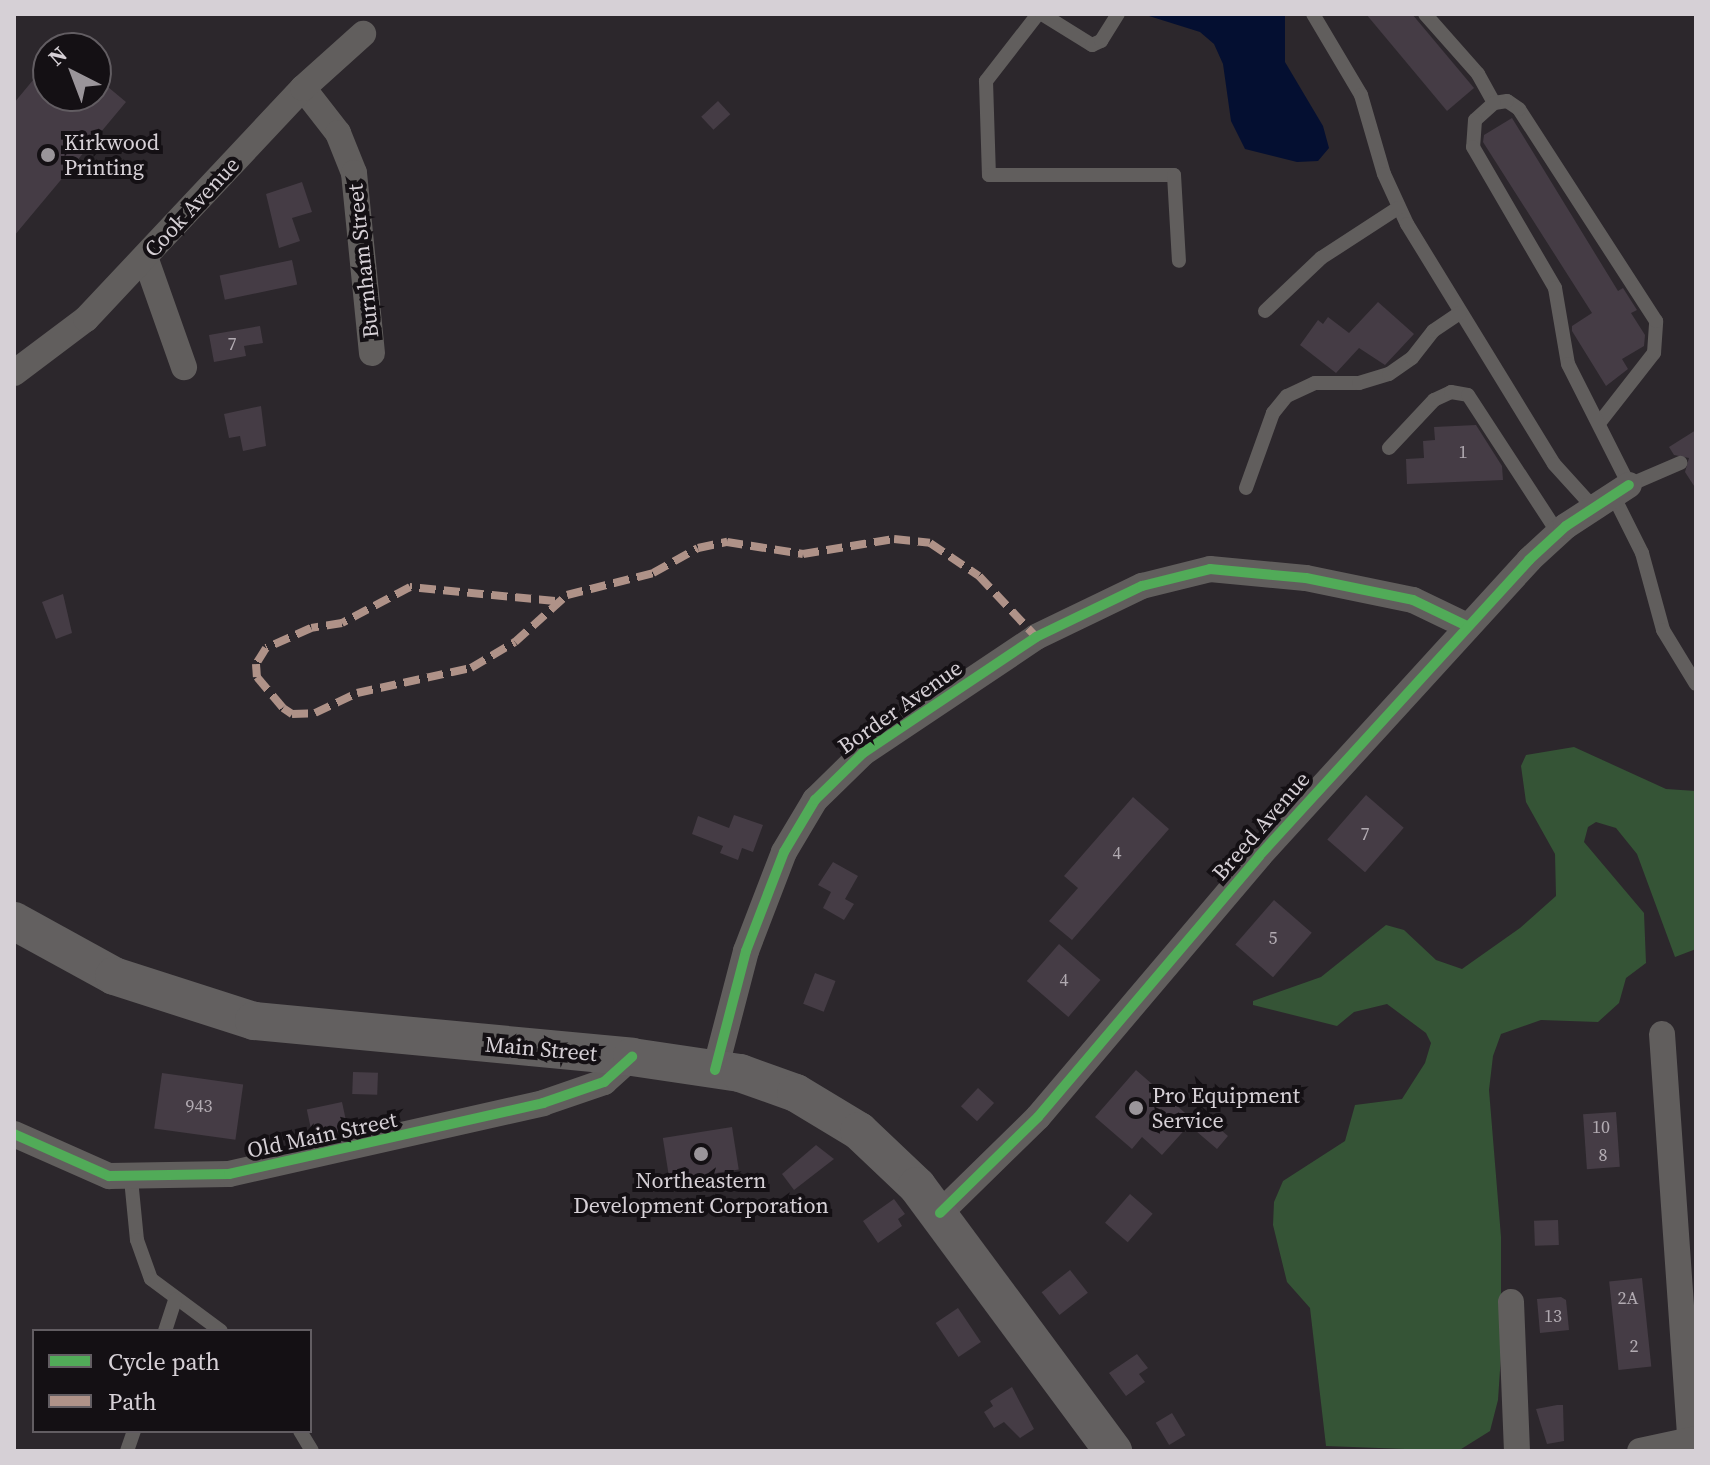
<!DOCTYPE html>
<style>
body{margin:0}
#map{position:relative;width:1710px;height:1465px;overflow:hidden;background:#2c272c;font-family:"Source Serif 4",serif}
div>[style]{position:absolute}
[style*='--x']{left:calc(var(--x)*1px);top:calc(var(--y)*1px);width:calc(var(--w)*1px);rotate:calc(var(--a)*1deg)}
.green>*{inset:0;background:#355436}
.water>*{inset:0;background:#040f31}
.building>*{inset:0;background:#453c45;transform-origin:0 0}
.lane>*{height:14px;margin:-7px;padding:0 7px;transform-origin:7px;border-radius:7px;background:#615e5d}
.street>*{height:26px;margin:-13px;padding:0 13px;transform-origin:13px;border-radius:13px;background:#615e5d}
.secondary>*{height:38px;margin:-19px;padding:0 19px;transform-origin:19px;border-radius:19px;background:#636060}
.quiet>*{height:8px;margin-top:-4px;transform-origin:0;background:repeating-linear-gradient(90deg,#af9288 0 16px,transparent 0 24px)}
.cycleway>*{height:10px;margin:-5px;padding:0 5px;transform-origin:5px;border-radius:5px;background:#51ab58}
.dots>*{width:22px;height:22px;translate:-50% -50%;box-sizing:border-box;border:4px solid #141014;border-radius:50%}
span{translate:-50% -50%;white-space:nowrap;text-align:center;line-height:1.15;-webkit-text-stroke:8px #141014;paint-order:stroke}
.number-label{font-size:18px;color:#b2abb2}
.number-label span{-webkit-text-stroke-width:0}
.poi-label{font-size:22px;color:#d6d0d6}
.left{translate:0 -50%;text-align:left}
.street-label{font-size:22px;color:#d6d0d6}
.frame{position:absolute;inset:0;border:16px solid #d6d0d6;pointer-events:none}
.legend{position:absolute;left:32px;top:1329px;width:280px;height:104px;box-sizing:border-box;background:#141014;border:2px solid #625d62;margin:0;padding:10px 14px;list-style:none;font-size:24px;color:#d6d0d6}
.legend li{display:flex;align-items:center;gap:16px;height:40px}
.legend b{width:40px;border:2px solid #625d62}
.north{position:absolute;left:32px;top:32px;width:80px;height:80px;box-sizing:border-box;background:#141014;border:2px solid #625d62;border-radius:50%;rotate:318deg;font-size:22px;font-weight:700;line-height:32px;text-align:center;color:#d6d0d6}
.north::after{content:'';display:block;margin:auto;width:28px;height:36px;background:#9a959a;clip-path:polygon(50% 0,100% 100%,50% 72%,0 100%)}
</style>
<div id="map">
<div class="green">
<i style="clip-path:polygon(1574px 747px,1666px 789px,1696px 791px,1696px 949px,1675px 957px,1637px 854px,1616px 828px,1596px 822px,1588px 827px,1584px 842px,1644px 913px,1646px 963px,1626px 978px,1619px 1003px,1598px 1022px,1541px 1020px,1501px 1034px,1493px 1056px,1489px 1090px,1501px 1237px,1501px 1355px,1498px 1400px,1490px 1431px,1458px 1451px,1326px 1446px,1310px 1308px,1287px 1282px,1273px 1225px,1274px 1202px,1283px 1181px,1345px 1141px,1355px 1105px,1402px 1099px,1425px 1063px,1431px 1043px,1426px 1033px,1387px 1004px,1354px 1012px,1337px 1026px,1253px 1005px,1253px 1001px,1321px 977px,1386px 925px,1404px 930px,1436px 960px,1462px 969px,1520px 928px,1556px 896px,1555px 854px,1526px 802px,1521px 766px,1526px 755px)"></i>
</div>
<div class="water">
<i style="clip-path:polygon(1285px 14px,1285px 62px,1323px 126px,1329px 148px,1318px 161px,1297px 162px,1245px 149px,1231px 121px,1223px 64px,1214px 44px,1200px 32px,1149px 16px)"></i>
</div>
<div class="building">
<i style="clip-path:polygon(1366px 14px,1412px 14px,1474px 88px,1447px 111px)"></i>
<i style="clip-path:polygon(48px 62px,48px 96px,96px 96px,96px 77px,126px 102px,14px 236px,14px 103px)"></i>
<i style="left:718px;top:101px;width:18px;height:23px;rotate:47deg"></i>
<i style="clip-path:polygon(1512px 118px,1618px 291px,1623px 288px,1637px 310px,1631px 313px,1645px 335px,1644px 346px,1622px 359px,1628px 369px,1606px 386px,1572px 331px,1572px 326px,1592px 313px,1483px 142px,1484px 135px)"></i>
<i style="clip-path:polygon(302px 182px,312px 212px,292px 218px,300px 241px,279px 248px,266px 194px)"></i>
<i style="left:292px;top:260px;width:25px;height:74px;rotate:78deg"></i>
<i style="clip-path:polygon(1378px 302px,1414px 334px,1385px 365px,1359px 348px,1336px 373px,1300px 345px,1318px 320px,1323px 324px,1328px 317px,1349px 333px)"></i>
<i style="clip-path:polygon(260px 326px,263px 343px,244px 346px,246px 356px,214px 362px,209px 335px)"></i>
<i style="clip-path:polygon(261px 406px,266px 446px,243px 451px,240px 436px,229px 438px,224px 414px)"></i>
<i style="clip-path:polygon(1476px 425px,1502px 466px,1503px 480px,1407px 484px,1406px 459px,1424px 458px,1423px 441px,1435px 440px,1434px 427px)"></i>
<i style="clip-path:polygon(1696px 430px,1696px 489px,1685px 472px,1689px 458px,1674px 455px,1669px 447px)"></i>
<i style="clip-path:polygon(63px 594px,72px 633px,56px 639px,42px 602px)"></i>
<i style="left:1366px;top:795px;width:50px;height:59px;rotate:41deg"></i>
<i style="clip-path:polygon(1133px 797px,1169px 829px,1072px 940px,1049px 921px,1078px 888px,1064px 876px)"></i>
<i style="clip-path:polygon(734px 815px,763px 825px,753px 852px,742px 848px,738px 860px,720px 853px,723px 846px,692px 834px,698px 816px,729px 828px)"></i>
<i style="clip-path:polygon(833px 862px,858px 876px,845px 899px,854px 904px,844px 920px,823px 908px,831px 892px,818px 885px)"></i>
<i style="left:1274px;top:900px;width:50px;height:59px;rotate:41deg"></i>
<i style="left:1059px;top:944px;width:55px;height:49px;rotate:41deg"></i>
<i style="left:815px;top:973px;width:22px;height:33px;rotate:21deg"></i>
<i style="clip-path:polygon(1136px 1070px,1192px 1119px,1199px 1111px,1228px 1136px,1217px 1149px,1189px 1125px,1162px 1155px,1142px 1137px,1132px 1149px,1095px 1117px)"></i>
<i style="left:353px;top:1072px;width:25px;height:22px;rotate:2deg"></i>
<i style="left:162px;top:1073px;width:82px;height:56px;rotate:8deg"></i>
<i style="left:978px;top:1088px;width:22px;height:25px;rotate:43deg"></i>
<i style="left:342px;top:1102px;width:30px;height:36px;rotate:78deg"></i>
<i style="left:1616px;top:1112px;width:55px;height:33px;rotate:86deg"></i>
<i style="left:732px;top:1127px;width:43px;height:70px;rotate:81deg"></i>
<i style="clip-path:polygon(816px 1145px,834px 1159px,794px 1190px,782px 1174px)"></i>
<i style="left:1130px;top:1194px;width:30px;height:38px;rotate:41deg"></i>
<i style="clip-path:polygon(894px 1199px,905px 1214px,898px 1219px,902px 1226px,878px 1243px,863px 1221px)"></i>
<i style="left:1558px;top:1220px;width:25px;height:24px;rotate:88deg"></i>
<i style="left:1070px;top:1270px;width:29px;height:36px;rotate:52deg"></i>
<i style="left:1642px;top:1278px;width:89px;height:33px;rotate:84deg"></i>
<i style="clip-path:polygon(1561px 1297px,1566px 1300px,1569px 1330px,1540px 1333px,1537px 1299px)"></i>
<i style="left:958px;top:1308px;width:41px;height:27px;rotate:56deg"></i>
<i style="clip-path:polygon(1137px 1354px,1148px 1368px,1139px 1374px,1145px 1382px,1126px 1396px,1109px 1373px)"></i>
<i style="clip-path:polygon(1012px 1387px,1034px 1429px,1020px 1438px,1004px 1422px,994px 1428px,984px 1412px,993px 1406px,990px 1401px)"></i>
<i style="clip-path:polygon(1557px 1405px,1563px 1405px,1564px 1441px,1547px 1444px,1536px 1409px)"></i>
<i style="left:1172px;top:1413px;width:26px;height:19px;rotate:59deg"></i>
</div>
<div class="lane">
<i style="--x:1038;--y:14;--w:85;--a:127.8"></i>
<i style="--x:986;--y:81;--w:94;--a:88.2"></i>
<i style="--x:989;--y:175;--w:185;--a:0"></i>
<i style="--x:1174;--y:175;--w:86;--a:86.7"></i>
<i style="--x:1042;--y:14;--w:59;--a:31.8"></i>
<i style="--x:1092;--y:45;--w:10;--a:-24"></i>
<i style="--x:1101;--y:41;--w:32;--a:-58"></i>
<i style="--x:1313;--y:14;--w:94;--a:59.3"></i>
<i style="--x:1361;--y:95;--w:82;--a:73.8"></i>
<i style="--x:1384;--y:174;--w:55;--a:65.3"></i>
<i style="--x:1407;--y:224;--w:281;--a:58.5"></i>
<i style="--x:1554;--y:464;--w:58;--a:47.8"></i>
<i style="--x:1425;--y:14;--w:80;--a:48.5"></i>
<i style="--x:1478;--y:74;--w:33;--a:61"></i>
<i style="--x:1265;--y:311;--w:77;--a:-43.4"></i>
<i style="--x:1321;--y:258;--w:92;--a:-33"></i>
<i style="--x:1600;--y:422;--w:88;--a:-52"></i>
<i style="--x:1654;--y:353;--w:32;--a:-86"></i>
<i style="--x:1656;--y:321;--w:252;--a:-122.9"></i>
<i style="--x:1519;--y:109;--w:14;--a:-146"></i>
<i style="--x:1507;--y:101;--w:13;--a:171"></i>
<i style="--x:1494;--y:103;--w:25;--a:138"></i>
<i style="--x:1475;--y:120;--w:27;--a:94"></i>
<i style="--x:1473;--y:147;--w:163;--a:59.8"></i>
<i style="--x:1555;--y:288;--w:77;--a:80.3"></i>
<i style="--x:1568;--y:364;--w:136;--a:63.2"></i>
<i style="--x:1629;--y:485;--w:56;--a:-23.3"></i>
<i style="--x:1389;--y:448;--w:66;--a:-46.8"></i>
<i style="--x:1434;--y:400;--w:19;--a:-25"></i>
<i style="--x:1451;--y:392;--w:17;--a:10"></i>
<i style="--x:1468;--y:395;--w:165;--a:56.9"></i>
<i style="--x:1246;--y:488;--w:80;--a:-70.2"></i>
<i style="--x:1273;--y:413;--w:22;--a:-51"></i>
<i style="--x:1287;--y:396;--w:31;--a:-25"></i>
<i style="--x:1315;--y:383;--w:44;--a:0"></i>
<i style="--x:1359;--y:383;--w:31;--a:-17"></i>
<i style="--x:1389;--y:374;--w:28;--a:-35"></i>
<i style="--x:1412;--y:358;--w:34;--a:-52"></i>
<i style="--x:1433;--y:331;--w:32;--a:-34"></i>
<i style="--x:1613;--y:495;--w:65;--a:63.4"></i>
<i style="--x:1642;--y:553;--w:80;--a:74.7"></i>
<i style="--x:1663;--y:630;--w:63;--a:58.6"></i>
<i style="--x:131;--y:1179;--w:61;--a:84.4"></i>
<i style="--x:137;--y:1240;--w:41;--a:70.3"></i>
<i style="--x:151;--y:1279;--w:87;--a:36.6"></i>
<i style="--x:165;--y:1331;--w:33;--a:-72"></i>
<i style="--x:300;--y:1431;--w:23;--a:59"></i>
<i style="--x:127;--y:1451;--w:21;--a:-71"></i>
</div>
<div class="street">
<i style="--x:303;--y:88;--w:57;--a:52.1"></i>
<i style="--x:338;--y:133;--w:43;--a:68.2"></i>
<i style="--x:354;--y:173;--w:181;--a:84.3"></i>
<i style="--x:145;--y:257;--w:117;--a:70.5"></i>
<i style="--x:14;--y:373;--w:90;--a:-36.9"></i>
<i style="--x:86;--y:319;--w:317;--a:-46.8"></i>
<i style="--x:303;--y:88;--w:81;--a:-42"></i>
<i style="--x:1662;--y:1034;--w:418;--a:86"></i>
<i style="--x:715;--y:1070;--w:123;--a:-75.4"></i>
<i style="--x:746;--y:951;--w:106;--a:-69"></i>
<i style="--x:784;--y:852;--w:61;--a:-59.2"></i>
<i style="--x:815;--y:800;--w:67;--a:-44.4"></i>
<i style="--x:863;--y:753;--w:208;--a:-33.8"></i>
<i style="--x:1036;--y:637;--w:118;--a:-25.7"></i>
<i style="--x:1142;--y:586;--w:70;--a:-14"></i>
<i style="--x:1210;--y:569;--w:96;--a:5.4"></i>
<i style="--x:1306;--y:578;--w:109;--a:11.6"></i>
<i style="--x:1413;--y:600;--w:60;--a:25.7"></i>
<i style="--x:14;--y:1134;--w:104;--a:23.9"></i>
<i style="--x:109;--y:1176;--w:120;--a:-1"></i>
<i style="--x:229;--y:1174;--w:322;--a:-12.7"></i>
<i style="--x:543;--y:1103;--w:65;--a:-19"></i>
<i style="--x:604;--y:1082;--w:38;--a:-42"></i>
<i style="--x:940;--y:1213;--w:137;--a:-44.4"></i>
<i style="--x:1038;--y:1117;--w:342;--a:-49.7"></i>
<i style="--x:1259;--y:856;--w:401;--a:-47.6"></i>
<i style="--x:1529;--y:560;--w:50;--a:-42.6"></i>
<i style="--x:1566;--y:526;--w:75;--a:-33.1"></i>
<i style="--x:1511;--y:1302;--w:149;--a:87.7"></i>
<i style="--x:1640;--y:1451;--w:57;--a:-12.1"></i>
</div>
<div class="secondary">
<i style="--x:14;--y:921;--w:114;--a:28.8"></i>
<i style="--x:114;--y:976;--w:147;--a:17.8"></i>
<i style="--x:254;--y:1021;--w:380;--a:5.4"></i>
<i style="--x:632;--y:1057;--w:109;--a:8.4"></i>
<i style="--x:740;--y:1073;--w:59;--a:19.7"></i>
<i style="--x:796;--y:1093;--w:74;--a:31.1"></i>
<i style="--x:859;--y:1131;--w:80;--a:43.5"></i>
<i style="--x:917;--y:1186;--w:330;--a:53.5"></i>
</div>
<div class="quiet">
<i style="--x:555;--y:601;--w:146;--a:-174.5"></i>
<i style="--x:410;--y:587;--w:77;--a:152.1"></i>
<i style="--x:342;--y:623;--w:31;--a:171"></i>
<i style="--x:311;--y:628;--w:49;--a:156"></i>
<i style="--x:266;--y:648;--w:19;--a:122"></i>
<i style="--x:256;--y:664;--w:13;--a:86"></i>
<i style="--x:257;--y:677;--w:40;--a:50"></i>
<i style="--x:283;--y:708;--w:11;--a:34"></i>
<i style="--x:292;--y:714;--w:23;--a:-2"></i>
<i style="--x:315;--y:713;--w:47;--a:-25.5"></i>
<i style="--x:357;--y:693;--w:117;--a:-12.4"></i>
<i style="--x:471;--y:668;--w:51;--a:-30.6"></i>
<i style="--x:515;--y:642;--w:70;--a:-42.1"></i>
<i style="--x:567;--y:595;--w:89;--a:-14.3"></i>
<i style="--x:653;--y:573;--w:51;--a:-29.1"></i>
<i style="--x:698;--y:548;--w:30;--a:-12"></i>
<i style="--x:727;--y:542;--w:77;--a:9"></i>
<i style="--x:803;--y:554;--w:92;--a:-9.4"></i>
<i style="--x:894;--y:539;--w:36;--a:6"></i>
<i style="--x:930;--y:543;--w:59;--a:34"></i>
<i style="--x:979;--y:576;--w:83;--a:46.9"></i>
</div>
<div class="cycleway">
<i style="--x:715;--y:1070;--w:123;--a:-75.4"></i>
<i style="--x:746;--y:951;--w:106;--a:-69"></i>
<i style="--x:784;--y:852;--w:61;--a:-59.2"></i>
<i style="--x:815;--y:800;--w:67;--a:-44.4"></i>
<i style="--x:863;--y:753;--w:208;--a:-33.8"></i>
<i style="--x:1036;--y:637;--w:118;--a:-25.7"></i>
<i style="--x:1142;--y:586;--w:70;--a:-14"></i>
<i style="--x:1210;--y:569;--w:96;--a:5.4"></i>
<i style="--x:1306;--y:578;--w:109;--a:11.6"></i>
<i style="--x:1413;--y:600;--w:60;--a:25.7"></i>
<i style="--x:14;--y:1134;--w:104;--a:23.9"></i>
<i style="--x:109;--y:1176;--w:120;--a:-1"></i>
<i style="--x:229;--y:1174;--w:322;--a:-12.7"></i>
<i style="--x:543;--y:1103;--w:65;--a:-19"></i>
<i style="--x:604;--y:1082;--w:38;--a:-42"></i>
<i style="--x:940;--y:1213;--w:137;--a:-44.4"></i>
<i style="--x:1038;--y:1117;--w:342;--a:-49.7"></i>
<i style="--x:1259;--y:856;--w:401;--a:-47.6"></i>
<i style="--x:1529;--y:560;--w:50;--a:-42.6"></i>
<i style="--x:1566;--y:526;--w:75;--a:-33.1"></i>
</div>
<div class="dots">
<i style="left:48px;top:155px;background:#9a959a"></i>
<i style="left:1136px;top:1108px;background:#9a959a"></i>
<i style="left:701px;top:1154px;background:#9a959a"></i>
</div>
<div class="number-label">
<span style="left:232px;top:344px">7</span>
<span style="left:1463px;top:452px">1</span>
<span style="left:1365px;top:834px">7</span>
<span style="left:1117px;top:853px">4</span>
<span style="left:1273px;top:938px">5</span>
<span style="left:1064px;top:980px">4</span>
<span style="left:199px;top:1106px">943</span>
<span style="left:1601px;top:1127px">10</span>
<span style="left:1603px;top:1155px">8</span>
<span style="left:1628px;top:1298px">2A</span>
<span style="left:1553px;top:1316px">13</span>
<span style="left:1634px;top:1346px">2</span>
</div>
<div class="poi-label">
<span class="left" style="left:64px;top:155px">Kirkwood<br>Printing</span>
<span class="left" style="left:1152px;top:1108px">Pro Equipment<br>Service</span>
<span style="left:701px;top:1193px">Northeastern<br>Development Corporation</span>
</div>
<div class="street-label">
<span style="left:192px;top:207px;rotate:-47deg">Cook Avenue</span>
<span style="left:363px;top:261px;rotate:-96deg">Burnham Street</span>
<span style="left:900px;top:707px;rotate:-35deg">Border Avenue</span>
<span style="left:1261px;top:826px;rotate:-49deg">Breed Avenue</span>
<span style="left:541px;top:1049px;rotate:5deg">Main Street</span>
<span style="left:322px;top:1135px;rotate:-12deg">Old Main Street</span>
</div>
<div class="frame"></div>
<ul class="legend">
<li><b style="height:10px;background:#51ab58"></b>Cycle path</li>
<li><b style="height:10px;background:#af9288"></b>Path</li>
</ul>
<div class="north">N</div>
</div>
